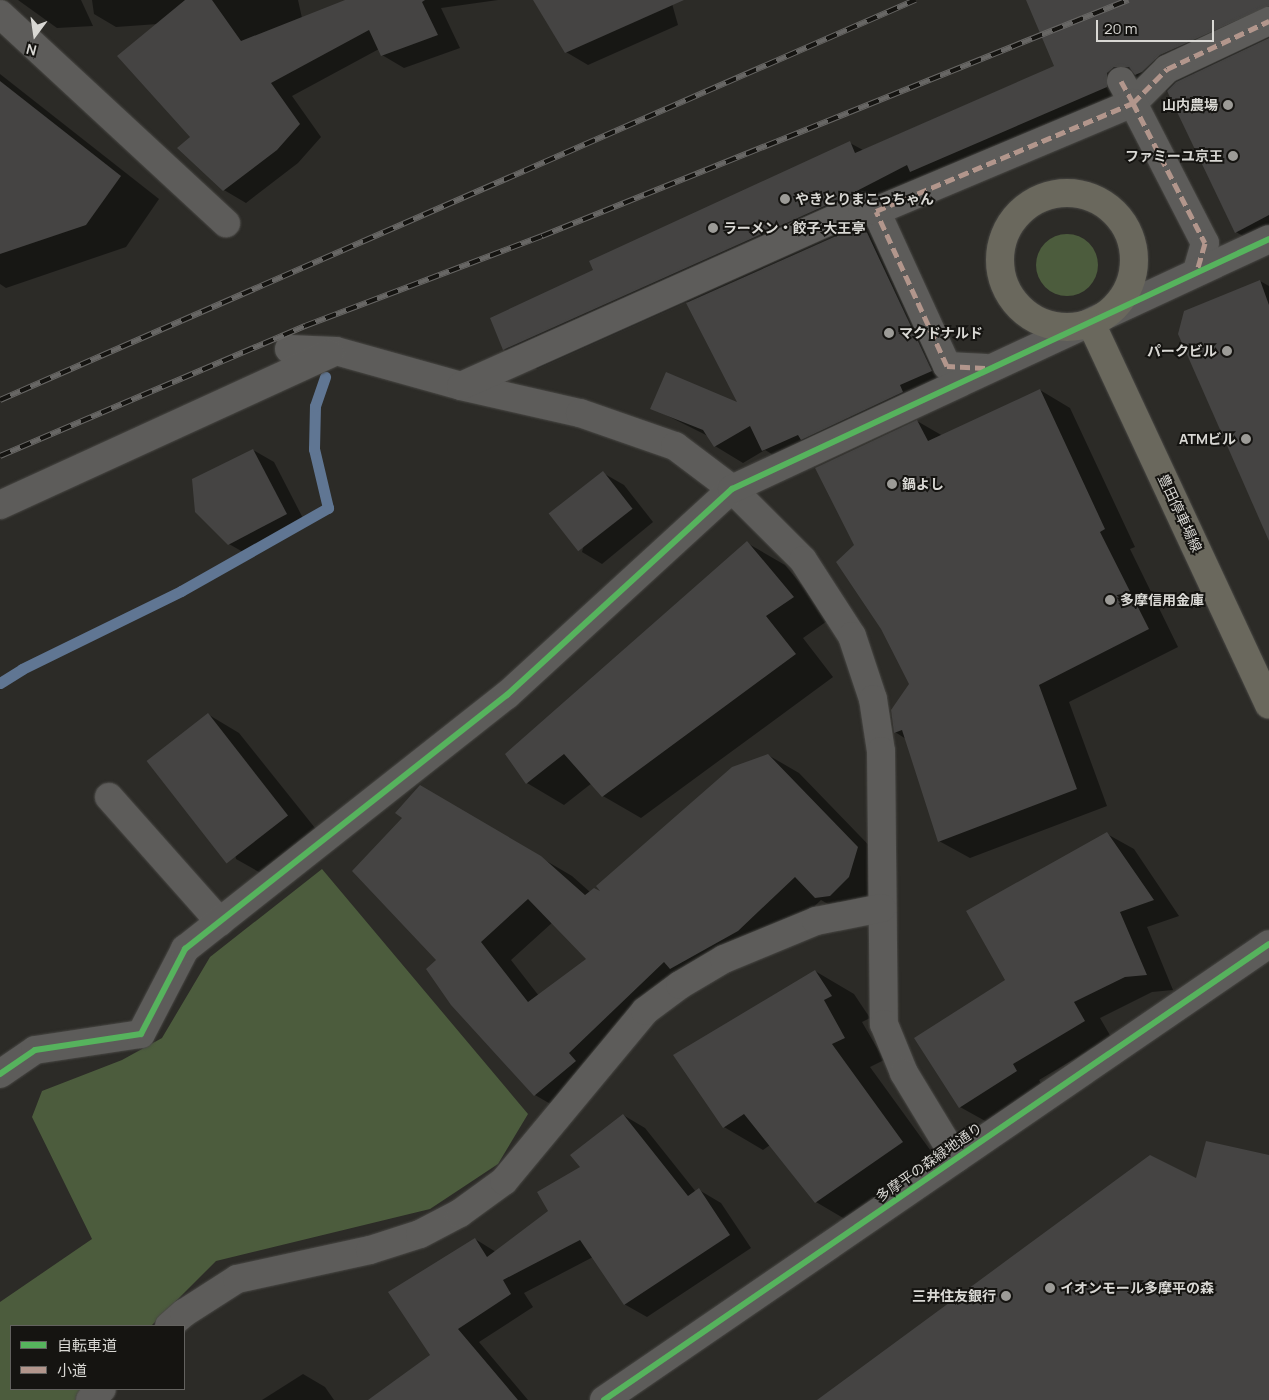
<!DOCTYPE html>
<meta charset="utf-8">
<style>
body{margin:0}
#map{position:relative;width:1269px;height:1400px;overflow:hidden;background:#2c2b27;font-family:Manrope,"Noto Sans JP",sans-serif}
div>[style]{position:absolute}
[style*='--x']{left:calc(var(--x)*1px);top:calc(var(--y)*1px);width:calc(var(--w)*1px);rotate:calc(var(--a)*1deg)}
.forest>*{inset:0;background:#4c5c3d}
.round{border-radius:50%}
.shadow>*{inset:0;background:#0007}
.stream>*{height:11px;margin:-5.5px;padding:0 5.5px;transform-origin:5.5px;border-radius:5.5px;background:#607693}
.building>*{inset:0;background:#454443;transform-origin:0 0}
.roads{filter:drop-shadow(0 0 1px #484744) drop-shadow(0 0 1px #484744)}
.minor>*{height:28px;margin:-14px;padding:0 14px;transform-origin:14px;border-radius:14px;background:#5d5c5a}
.major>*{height:28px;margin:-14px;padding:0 14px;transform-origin:14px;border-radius:14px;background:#6a685d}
.major>.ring{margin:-14px;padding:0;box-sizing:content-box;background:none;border:28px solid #6a685d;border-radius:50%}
.rail>*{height:5.5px;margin-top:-2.75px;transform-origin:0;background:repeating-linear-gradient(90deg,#151411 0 11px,#686765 0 22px);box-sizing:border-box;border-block:1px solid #686765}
.quiet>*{height:5px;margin-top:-2.5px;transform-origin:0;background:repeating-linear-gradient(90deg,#b2968c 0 10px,transparent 0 15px)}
.cycleway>*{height:6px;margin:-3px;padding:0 3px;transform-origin:3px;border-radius:3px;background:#56b35d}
.dots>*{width:14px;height:14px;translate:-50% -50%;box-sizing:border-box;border:2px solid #151411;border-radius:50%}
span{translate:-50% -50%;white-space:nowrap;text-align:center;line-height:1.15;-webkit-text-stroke:4px #151411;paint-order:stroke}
.poi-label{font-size:14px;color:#d9d8d4;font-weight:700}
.right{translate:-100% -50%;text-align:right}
.left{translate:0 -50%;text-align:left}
.street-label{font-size:14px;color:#d9d8d4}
.legend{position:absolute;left:10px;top:1325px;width:175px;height:65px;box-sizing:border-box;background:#151411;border:1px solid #63625f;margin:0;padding:6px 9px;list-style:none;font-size:15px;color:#d9d8d4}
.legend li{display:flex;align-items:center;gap:10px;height:25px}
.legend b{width:25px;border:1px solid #63625f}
.north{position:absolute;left:10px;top:10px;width:50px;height:50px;-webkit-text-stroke:4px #151411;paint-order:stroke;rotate:194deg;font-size:14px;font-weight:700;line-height:20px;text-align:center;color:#d9d8d4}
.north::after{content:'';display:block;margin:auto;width:18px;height:22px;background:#d9d8d4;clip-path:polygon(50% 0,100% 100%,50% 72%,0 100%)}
.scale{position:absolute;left:1096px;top:20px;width:118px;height:22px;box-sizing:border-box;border:2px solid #d9d8d4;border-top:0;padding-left:6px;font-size:15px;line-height:18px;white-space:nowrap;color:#d9d8d4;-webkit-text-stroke:4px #151411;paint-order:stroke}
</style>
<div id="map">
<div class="forest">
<i class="round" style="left:1036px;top:234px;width:62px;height:62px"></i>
<i style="clip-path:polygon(322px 869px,528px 1114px,498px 1164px,430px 1209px,216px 1261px,151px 1326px,11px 1326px,11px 1389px,89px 1389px,78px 1400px,0 1400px,0 1302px,92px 1239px,32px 1117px,42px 1091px,122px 1060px,162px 1038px,210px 957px)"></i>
</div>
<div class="shadow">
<i style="clip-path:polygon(18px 0,81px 0,93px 26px,57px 28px)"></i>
<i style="clip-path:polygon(92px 0,298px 0,302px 18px,348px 0,498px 0,441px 8px,460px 48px,404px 68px,382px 55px,379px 49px,292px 96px,321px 137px,298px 163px,246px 203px,224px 190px,186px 154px,192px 137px,158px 24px,116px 27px,94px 14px)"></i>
<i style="clip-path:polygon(536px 0,671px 0,678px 25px,588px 65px,566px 52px)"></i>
<i style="clip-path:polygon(1027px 0,1269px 0,1269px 251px,1236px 232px,1169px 93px,1157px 86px,861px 224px,892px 242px,960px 388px,792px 466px,765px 450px,743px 463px,715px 446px,708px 436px,652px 408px,740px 404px,687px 302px,537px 369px,504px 349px,595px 271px,850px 143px,863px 150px,1056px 66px)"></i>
<i style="clip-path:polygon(0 74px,159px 199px,126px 247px,6px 288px,0 284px)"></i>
<i style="clip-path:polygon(1260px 281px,1269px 286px,1269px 536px)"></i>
<i style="clip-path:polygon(1040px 390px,1070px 408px,1135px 547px,1130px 549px,1178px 647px,1069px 702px,1107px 806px,970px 858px,939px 841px,906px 739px,895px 732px,911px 684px,856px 546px,917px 421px,943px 436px)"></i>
<i style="clip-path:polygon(253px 450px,274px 462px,307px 526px,250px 556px,229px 544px)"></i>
<i style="clip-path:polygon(603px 473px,624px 485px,653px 522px,602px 564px,582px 552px)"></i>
<i style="clip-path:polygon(747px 543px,785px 565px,830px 619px,803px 638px,833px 677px,641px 818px,603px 796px,592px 783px,564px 805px,527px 783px)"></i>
<i style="clip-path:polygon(209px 715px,239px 733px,319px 833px,266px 876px,236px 859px)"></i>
<i style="clip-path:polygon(evenodd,768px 755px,799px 773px,887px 864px,880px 894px,847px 915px,821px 900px,769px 949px,694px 981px,599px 1072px,606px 1080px,566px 1113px,535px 1095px,452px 1004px,438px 960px,451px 805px,572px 876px,590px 892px,604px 895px,768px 755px,553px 922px,588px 959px,539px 996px,511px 960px,553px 922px)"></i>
<i style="clip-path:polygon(1107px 834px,1134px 849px,1179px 916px,1147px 927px,1173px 990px,1152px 992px,1100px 1018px,1111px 1037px,1039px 1080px,1043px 1087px,987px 1122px,960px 1107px,1006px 981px)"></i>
<i style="clip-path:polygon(815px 971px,854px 994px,870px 1018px,862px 1022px,884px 1060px,870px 1067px,941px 1165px,855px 1225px,816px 1202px,770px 1145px,763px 1150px,724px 1127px)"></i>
<i style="clip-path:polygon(623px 1115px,645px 1128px,696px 1192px,699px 1190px,721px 1203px,751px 1248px,647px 1317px,624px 1304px,593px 1257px,524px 1293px,533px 1307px,479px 1342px,528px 1400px,393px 1400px,432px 1355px,475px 1239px,496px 1252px,550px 1212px)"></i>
<i style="clip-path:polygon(303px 1374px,325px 1387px,334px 1400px,262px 1400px)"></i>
</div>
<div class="stream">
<i style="--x:0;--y:683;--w:26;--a:-32"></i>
<i style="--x:22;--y:669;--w:177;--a:-26.1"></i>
<i style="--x:181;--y:591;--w:169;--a:-29.5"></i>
<i style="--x:328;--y:508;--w:61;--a:-103.3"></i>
<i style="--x:314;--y:449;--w:43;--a:-88.7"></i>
<i style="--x:315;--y:406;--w:31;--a:-71"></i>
</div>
<div class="building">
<i style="clip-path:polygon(185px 0,212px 0,241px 41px,345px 0,425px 0,422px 2px,438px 35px,381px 56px,369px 30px,271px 83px,300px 124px,277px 150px,223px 191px,177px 148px,190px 137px,117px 56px)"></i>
<i style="clip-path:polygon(533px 0,684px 0,565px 53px)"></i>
<i style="clip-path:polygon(1026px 0,1269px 0,1269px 6px,1160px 55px,1142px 72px,1135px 75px,1129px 67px,1114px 67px,1107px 73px,1107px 87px,910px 172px,907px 165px,849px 195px,503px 350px,490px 318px,593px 270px,589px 261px,850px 141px,855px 153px,1054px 66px)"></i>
<i style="clip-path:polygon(1269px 38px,1269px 215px,1235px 233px,1167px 91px,1176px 82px)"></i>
<i style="clip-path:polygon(0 81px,121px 176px,86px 225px,0 254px)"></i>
<i style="clip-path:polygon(863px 224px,932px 371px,900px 385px,903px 392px,801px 440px,798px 435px,762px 451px,750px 426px,714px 447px,703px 430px,650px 409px,666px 372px,737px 402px,686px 303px)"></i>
<i style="clip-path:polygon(1260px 280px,1269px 305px,1269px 541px,1178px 334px,1184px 311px)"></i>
<i style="clip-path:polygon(1040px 389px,1105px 529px,1100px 532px,1149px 629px,1039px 685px,1077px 789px,938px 842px,902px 730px,894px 733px,891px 710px,909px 684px,881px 629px,836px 562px,854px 545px,815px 468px,917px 420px,928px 441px)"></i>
<i style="clip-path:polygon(253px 449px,287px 514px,228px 545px,195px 512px,192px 479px)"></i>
<i style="left:603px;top:471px;width:48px;height:69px;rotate:52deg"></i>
<i style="clip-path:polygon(747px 541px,794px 597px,766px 616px,796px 654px,602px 797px,564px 754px,526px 784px,505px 754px)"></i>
<i style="left:208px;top:713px;width:130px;height:78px;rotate:52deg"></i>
<i style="clip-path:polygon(evenodd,768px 754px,858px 847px,849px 877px,830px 896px,815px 898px,795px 877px,738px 931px,670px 969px,664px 962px,569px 1053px,576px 1061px,534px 1096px,451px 1005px,426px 969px,436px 960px,352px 871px,402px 818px,395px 813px,420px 785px,541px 856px,585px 895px,594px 888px,600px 891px,596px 886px,732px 767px,768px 754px,528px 899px,586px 959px,528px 1002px,481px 942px,528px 899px)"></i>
<i style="clip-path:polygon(1107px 832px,1154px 900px,1120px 912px,1147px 975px,1125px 977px,1074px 1002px,1085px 1021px,1013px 1064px,1017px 1071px,959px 1108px,914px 1038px,1005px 980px,966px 911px)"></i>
<i style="clip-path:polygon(815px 970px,832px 996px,824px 1000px,845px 1038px,832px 1044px,903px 1142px,815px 1203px,744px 1114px,723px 1128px,673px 1055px)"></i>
<i style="clip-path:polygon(623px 1114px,688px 1196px,699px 1188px,730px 1235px,624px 1305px,580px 1240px,503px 1280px,511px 1294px,458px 1329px,518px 1400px,368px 1400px,430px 1355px,388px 1292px,475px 1238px,487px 1257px,548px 1211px,537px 1192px,580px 1167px,570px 1155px)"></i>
<i style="clip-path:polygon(1206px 1141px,1269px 1155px,1269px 1400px,817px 1400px,1150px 1155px,1196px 1178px)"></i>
</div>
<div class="roads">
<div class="minor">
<i style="--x:0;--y:14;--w:308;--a:42.8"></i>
<i style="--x:1121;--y:81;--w:25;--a:61"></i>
<i style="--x:1133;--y:103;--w:48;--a:-45"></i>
<i style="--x:1167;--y:69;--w:113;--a:-25.2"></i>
<i style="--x:289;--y:349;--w:47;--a:2.4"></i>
<i style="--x:336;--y:351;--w:130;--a:15.6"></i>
<i style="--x:461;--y:386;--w:122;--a:12.8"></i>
<i style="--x:580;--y:413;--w:101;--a:19.2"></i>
<i style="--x:675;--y:446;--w:71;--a:37"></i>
<i style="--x:732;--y:489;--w:100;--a:45"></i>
<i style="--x:803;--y:560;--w:90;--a:57.2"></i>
<i style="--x:852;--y:636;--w:66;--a:71.6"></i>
<i style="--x:873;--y:699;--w:53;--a:81.3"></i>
<i style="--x:881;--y:751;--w:273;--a:89.4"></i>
<i style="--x:884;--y:1024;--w:53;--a:67.8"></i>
<i style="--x:904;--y:1073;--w:100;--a:58.8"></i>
<i style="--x:986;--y:368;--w:39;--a:-177"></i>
<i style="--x:947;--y:366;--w:170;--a:-114.6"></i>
<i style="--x:876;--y:211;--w:279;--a:-22.8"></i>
<i style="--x:1133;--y:103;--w:157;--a:62.8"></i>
<i style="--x:1205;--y:243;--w:29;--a:106"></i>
<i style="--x:461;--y:386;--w:439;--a:-24.1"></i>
<i style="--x:862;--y:207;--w:15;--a:16"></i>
<i style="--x:0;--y:505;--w:363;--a:-24.6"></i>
<i style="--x:109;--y:797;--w:167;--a:48.4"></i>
<i style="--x:0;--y:1074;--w:42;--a:-34.4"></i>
<i style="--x:35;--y:1050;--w:107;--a:-8.6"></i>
<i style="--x:141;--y:1034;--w:96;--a:-62.6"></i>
<i style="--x:185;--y:949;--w:410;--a:-38.3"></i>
<i style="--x:507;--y:695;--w:305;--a:-42.5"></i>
<i style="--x:732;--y:489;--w:592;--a:-24.96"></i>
<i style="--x:169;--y:1326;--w:20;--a:-41"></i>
<i style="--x:184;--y:1313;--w:63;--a:-32.7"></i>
<i style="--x:237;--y:1279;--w:136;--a:-12.3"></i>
<i style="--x:370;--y:1250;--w:52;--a:-17.7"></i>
<i style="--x:420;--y:1234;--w:45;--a:-27.7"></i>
<i style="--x:460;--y:1213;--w:54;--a:-36"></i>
<i style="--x:504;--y:1181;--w:221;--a:-50.3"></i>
<i style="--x:645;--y:1011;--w:44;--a:-36.6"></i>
<i style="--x:680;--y:985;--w:51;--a:-30.6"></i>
<i style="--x:724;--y:959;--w:100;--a:-22.4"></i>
<i style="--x:816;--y:921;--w:67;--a:-11.1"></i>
<i style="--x:90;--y:1400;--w:16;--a:-43"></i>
<i style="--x:604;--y:1400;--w:806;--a:-34.44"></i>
</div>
<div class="major">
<i class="ring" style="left:1000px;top:193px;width:106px;height:106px"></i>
<i style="--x:1091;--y:323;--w:421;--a:65"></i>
</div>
</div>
<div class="rail">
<i style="--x:0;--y:400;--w:999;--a:-23.61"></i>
<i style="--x:0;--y:456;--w:332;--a:-23.1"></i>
<i style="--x:305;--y:326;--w:254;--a:-20.8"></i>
<i style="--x:542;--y:236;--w:632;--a:-21.94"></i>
</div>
<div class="quiet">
<i style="--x:1121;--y:81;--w:25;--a:61"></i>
<i style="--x:1133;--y:103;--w:48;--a:-45"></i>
<i style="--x:1167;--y:69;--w:113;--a:-25.2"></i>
<i style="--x:985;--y:368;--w:38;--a:-177"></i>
<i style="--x:947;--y:366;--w:170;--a:-114.6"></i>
<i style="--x:876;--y:211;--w:279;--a:-22.8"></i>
<i style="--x:1133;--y:103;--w:157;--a:62.8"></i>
<i style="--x:1205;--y:243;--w:29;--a:106"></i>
</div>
<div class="cycleway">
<i style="--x:0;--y:1074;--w:42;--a:-34.4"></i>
<i style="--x:35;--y:1050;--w:107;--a:-8.6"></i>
<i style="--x:141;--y:1034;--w:96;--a:-62.6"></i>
<i style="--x:185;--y:949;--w:410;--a:-38.3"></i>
<i style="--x:507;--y:695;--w:305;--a:-42.5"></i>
<i style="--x:732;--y:489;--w:592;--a:-24.96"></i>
<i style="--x:604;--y:1400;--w:806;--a:-34.44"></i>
</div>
<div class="dots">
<i style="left:1228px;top:105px;background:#9c9b97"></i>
<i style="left:1233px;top:156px;background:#9c9b97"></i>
<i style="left:785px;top:199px;background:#9c9b97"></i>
<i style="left:713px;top:228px;background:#9c9b97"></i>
<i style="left:889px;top:333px;background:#9c9b97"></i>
<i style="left:1227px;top:351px;background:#9c9b97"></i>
<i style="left:1246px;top:439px;background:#9c9b97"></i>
<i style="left:892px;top:484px;background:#9c9b97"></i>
<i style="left:1110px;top:600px;background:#9c9b97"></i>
<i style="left:1050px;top:1288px;background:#9c9b97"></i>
<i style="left:1006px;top:1296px;background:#9c9b97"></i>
</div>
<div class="poi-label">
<span class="right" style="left:1218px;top:105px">山内農場</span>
<span class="right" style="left:1223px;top:156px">ファミーユ京王</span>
<span class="left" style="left:795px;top:199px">やきとりまこっちゃん</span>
<span class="left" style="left:723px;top:228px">ラーメン・餃子 大王亭</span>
<span class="left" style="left:899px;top:333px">マクドナルド</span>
<span class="right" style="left:1217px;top:351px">パークビル</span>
<span class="right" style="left:1236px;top:439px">ATMビル</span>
<span class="left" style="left:902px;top:484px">鍋よし</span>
<span class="left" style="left:1120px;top:600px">多摩信用金庫</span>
<span class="left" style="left:1060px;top:1288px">イオンモール多摩平の森</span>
<span class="right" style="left:996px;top:1296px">三井住友銀行</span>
</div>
<div class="street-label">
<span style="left:1180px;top:513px;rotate:65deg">豊田停車場線</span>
<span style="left:929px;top:1162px;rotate:-35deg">多摩平の森緑地通り</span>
</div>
<ul class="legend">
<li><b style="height:6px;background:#56b35d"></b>自転車道</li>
<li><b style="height:6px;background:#b2968c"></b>小道</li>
</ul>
<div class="north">N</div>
<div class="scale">20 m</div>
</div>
